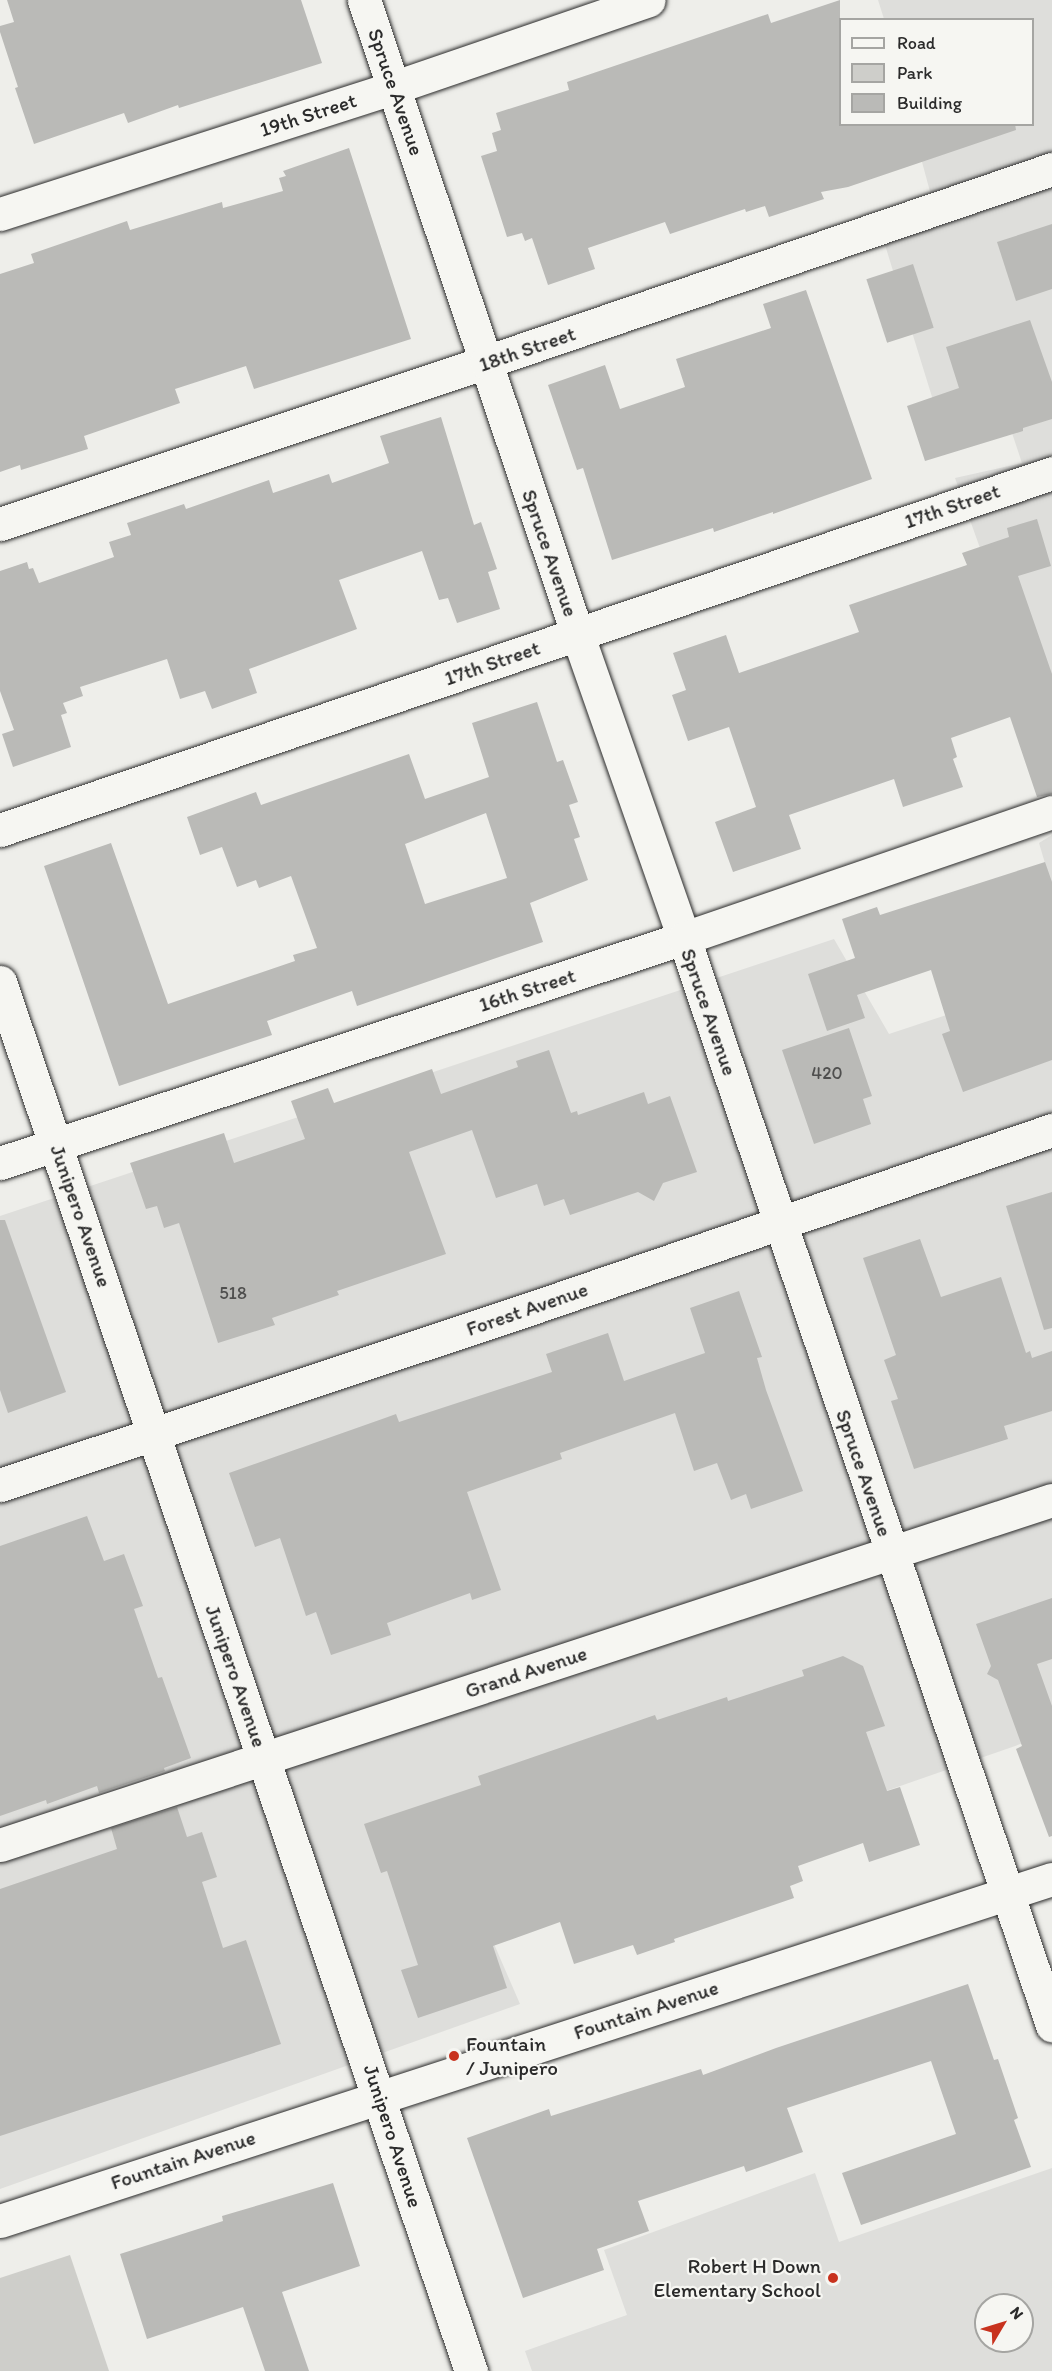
<!DOCTYPE html>
<style>
body{margin:0}
#map{position:relative;width:1052px;height:2371px;overflow:hidden;background:#eeeeea;font-family:Itim,sans-serif}
div>[style]{position:absolute}
[style*='--x']{left:calc(var(--x)*1px);top:calc(var(--y)*1px);width:calc(var(--w)*1px);rotate:calc(var(--a)*1deg)}
.built>*{inset:0;background:#dededb}
.green>*{inset:0;background:#cececa}
.building>*{inset:0;background:#babab7;transform-origin:0 0}
.roads{filter:drop-shadow(0 0 2px #2b2b2b) drop-shadow(0 0 2px #2b2b2b)}
.minor>*{height:33px;margin:-16.5px;padding:0 16.5px;transform-origin:16.5px;border-radius:16.5px;background:#f6f6f2}
.secondary>*{height:33px;margin:-16.5px;padding:0 16.5px;transform-origin:16.5px;border-radius:16.5px;background:#f6f6f2}
.dots>*{width:16px;height:16px;translate:-50% -50%;box-sizing:border-box;border:3px solid #f6f6f2;border-radius:50%}
span{translate:-50% -50%;white-space:nowrap;text-align:center;line-height:1.15;-webkit-text-stroke:4.5px #f6f6f2;paint-order:stroke}
.number-label{font-size:18px;color:#4f4f4e}
.number-label span{-webkit-text-stroke-width:0}
.street-label{font-size:21px;color:#2b2b2b}
.poi-label{font-size:21px;color:#2b2b2b}
.left{translate:0 -50%;text-align:left}
.right{translate:-100% -50%;text-align:right}
.legend{position:absolute;left:839px;top:18px;width:195px;height:108px;box-sizing:border-box;background:#f6f6f2;border:2px solid #a5a5a2;margin:0;padding:8px 10px;list-style:none;font-size:18px;color:#2b2b2b}
.legend li{display:flex;align-items:center;gap:12px;height:30px}
.legend b{width:30px;border:2px solid #a5a5a2}
.north{position:absolute;left:974px;top:2293px;width:60px;height:60px;box-sizing:border-box;background:#f6f6f2;border:2px solid #a5a5a2;border-radius:50%;rotate:52deg;font-size:16px;font-weight:700;line-height:24px;text-align:center;color:#2b2b2b}
.north::after{content:'';display:block;margin:auto;width:21px;height:27px;background:#c8321e;clip-path:polygon(50% 0,100% 100%,50% 72%,0 100%)}
</style>
<div id="map">
<div class="built">
<i style="clip-path:polygon(878px 0,1052px 0,1052px 687px,1031px 691px,955px 478px,1022px 463px,993px 376px,937px 413px,881px 232px,935px 210px,912px 125px,1032px 124px,1032px 20px,884px 19px)"></i>
<i style="clip-path:polygon(1052px 835px,1052px 887px,1039px 843px)"></i>
<i style="clip-path:polygon(834px 939px,889px 1034px,1052px 980px,1052px 1733px,488px 1930px,520px 2004px,0 2189px,0 1216px)"></i>
<i style="clip-path:polygon(evenodd,1052px 2168px,1052px 2371px,532px 2371px,525px 2351px,627px 2315px,604px 2250px,815px 2173px,839px 2242px,1052px 2168px,986px 2305px,1022px 2305px,1022px 2341px,986px 2341px,986px 2305px)"></i>
</div>
<div class="green">
<i style="clip-path:polygon(70px 2255px,109px 2371px,0 2371px,0 2278px)"></i>
</div>
<div class="building">
<i style="clip-path:polygon(7px 0,301px 0,322px 63px,179px 108px,178px 105px,128px 123px,124px 113px,34px 144px,15px 88px,18px 87px,0 32px,0 26px,14px 22px)"></i>
<i style="clip-path:polygon(840px 0,840px 124px,1015px 124px,1016px 130px,848px 187px,821px 192px,824px 199px,769px 217px,765px 206px,746px 212px,745px 209px,670px 234px,665px 222px,588px 248px,595px 269px,548px 285px,532px 238px,525px 241px,522px 233px,507px 237px,481px 156px,497px 151px,492px 133px,501px 130px,496px 113px,569px 90px,567px 82px,768px 14px,771px 23px)"></i>
<i style="clip-path:polygon(349px 148px,411px 339px,254px 389px,246px 366px,175px 389px,180px 403px,84px 436px,88px 449px,21px 470px,20px 465px,0 472px,0 274px,34px 263px,31px 254px,127px 221px,130px 230px,222px 202px,223px 208px,283px 191px,279px 178px,286px 176px,283px 171px)"></i>
<i style="clip-path:polygon(1052px 224px,1052px 289px,1016px 301px,997px 242px)"></i>
<i style="left:913px;top:264px;width:67px;height:49px;rotate:72deg"></i>
<i style="clip-path:polygon(806px 290px,872px 479px,773px 514px,773px 512px,714px 532px,713px 528px,612px 560px,583px 468px,577px 470px,548px 385px,605px 365px,620px 409px,685px 387px,676px 359px,771px 328px,763px 304px)"></i>
<i style="clip-path:polygon(1030px 320px,1052px 382px,1052px 419px,1023px 428px,1023px 431px,925px 461px,907px 406px,959px 388px,946px 347px)"></i>
<i style="clip-path:polygon(441px 417px,474px 525px,481px 522px,497px 569px,488px 572px,500px 609px,457px 623px,448px 598px,439px 600px,422px 551px,339px 580px,357px 629px,249px 669px,257px 693px,212px 709px,205px 691px,180px 699px,167px 659px,80px 687px,83px 696px,63px 703px,67px 713px,61px 715px,71px 747px,13px 767px,2px 734px,14px 730px,0 691px,0 571px,27px 562px,29px 569px,33px 568px,39px 583px,114px 557px,109px 542px,131px 535px,127px 523px,184px 504px,186px 509px,269px 480px,273px 493px,329px 474px,332px 483px,389px 463px,380px 436px)"></i>
<i style="clip-path:polygon(1037px 519px,1051px 566px,1018px 576px,1052px 674px,1052px 794px,1037px 797px,1010px 717px,951px 738px,957px 757px,953px 759px,963px 787px,903px 807px,894px 779px,789px 815px,801px 849px,733px 872px,715px 822px,756px 807px,729px 727px,688px 741px,672px 695px,686px 690px,673px 653px,726px 635px,739px 673px,859px 632px,849px 605px,967px 565px,962px 553px,1009px 537px,1007px 528px)"></i>
<i style="clip-path:polygon(evenodd,537px 702px,557px 762px,563px 760px,578px 802px,569px 805px,580px 837px,574px 839px,588px 880px,530px 903px,543px 942px,357px 1006px,352px 991px,267px 1021px,272px 1035px,119px 1086px,44px 866px,111px 843px,168px 1004px,295px 961px,293px 955px,317px 948px,291px 876px,259px 888px,256px 880px,237px 887px,222px 847px,200px 855px,187px 817px,256px 792px,261px 805px,409px 754px,425px 799px,489px 777px,472px 723px,537px 702px,486px 813px,507px 878px,425px 904px,405px 844px,486px 813px)"></i>
<i style="clip-path:polygon(1045px 862px,1052px 882px,1052px 1060px,963px 1092px,942px 1034px,950px 1031px,931px 970px,857px 995px,865px 1018px,827px 1031px,808px 974px,855px 958px,842px 919px,877px 907px,880px 915px)"></i>
<i style="clip-path:polygon(849px 1028px,872px 1096px,863px 1099px,871px 1124px,814px 1144px,782px 1050px)"></i>
<i style="clip-path:polygon(549px 1050px,571px 1113px,577px 1111px,578px 1115px,644px 1092px,648px 1104px,670px 1096px,697px 1172px,663px 1183px,654px 1201px,638px 1192px,570px 1215px,564px 1199px,544px 1206px,537px 1184px,496px 1198px,472px 1130px,409px 1152px,446px 1254px,337px 1291px,339px 1295px,272px 1318px,275px 1325px,218px 1343px,179px 1223px,164px 1228px,157px 1206px,146px 1209px,130px 1163px,224px 1133px,234px 1163px,305px 1139px,291px 1101px,328px 1088px,334px 1103px,432px 1069px,441px 1094px,518px 1067px,516px 1061px)"></i>
<i style="clip-path:polygon(1052px 1192px,1052px 1328px,1044px 1330px,1006px 1206px)"></i>
<i style="clip-path:polygon(0 1220px,5px 1220px,66px 1392px,8px 1413px,0 1390px)"></i>
<i style="clip-path:polygon(920px 1239px,941px 1297px,1001px 1277px,1026px 1353px,1030px 1351px,1032px 1358px,1052px 1351px,1052px 1411px,1004px 1426px,1008px 1439px,914px 1469px,891px 1401px,898px 1399px,884px 1360px,896px 1355px,863px 1258px)"></i>
<i style="clip-path:polygon(739px 1291px,762px 1357px,757px 1358px,766px 1390px,803px 1491px,751px 1509px,746px 1494px,731px 1500px,717px 1463px,694px 1471px,675px 1413px,560px 1453px,562px 1459px,467px 1492px,501px 1590px,472px 1600px,470px 1593px,387px 1623px,391px 1635px,331px 1655px,316px 1612px,306px 1616px,280px 1538px,255px 1547px,229px 1473px,385px 1418px,396px 1414px,399px 1422px,552px 1372px,546px 1354px,608px 1333px,624px 1381px,705px 1353px,690px 1308px)"></i>
<i style="clip-path:polygon(87px 1516px,104px 1561px,124px 1554px,143px 1606px,134px 1609px,158px 1678px,162px 1677px,191px 1758px,164px 1768px,165px 1771px,99px 1793px,97px 1786px,47px 1804px,46px 1800px,0 1816px,0 1546px)"></i>
<i style="clip-path:polygon(1052px 1598px,1052px 1659px,1037px 1664px,1052px 1706px,1052px 1836px,1049px 1837px,1016px 1749px,1022px 1746px,998px 1680px,987px 1674px,991px 1666px,976px 1624px)"></i>
<i style="clip-path:polygon(843px 1656px,863px 1666px,885px 1726px,866px 1732px,887px 1791px,900px 1787px,920px 1845px,869px 1862px,863px 1843px,798px 1866px,803px 1881px,790px 1886px,794px 1898px,674px 1939px,675px 1942px,637px 1955px,633px 1945px,574px 1964px,560px 1922px,493px 1946px,507px 1988px,418px 2018px,401px 1970px,418px 1965px,387px 1871px,381px 1873px,364px 1824px,481px 1785px,478px 1776px,655px 1715px,657px 1720px,727px 1697px,728px 1701px,804px 1676px,802px 1670px)"></i>
<i style="clip-path:polygon(177px 1807px,187px 1837px,202px 1832px,217px 1877px,202px 1882px,223px 1948px,246px 1940px,281px 2044px,0 2136px,0 1889px,117px 1849px,111px 1828px)"></i>
<i style="clip-path:polygon(968px 1984px,994px 2060px,998px 2059px,1018px 2118px,1014px 2120px,1031px 2167px,861px 2225px,842px 2173px,956px 2134px,931px 2061px,787px 2108px,803px 2152px,746px 2172px,744px 2166px,638px 2201px,649px 2231px,597px 2249px,604px 2270px,523px 2298px,467px 2138px,549px 2109px,551px 2116px,701px 2069px,703px 2075px,776px 2048px)"></i>
<i style="clip-path:polygon(333px 2183px,360px 2266px,282px 2292px,309px 2371px,265px 2371px,243px 2307px,147px 2339px,120px 2254px,223px 2221px,222px 2216px)"></i>
</div>
<div class="roads">
<div class="minor">
<i style="--x:364;--y:0;--w:668;--a:71.4"></i>
<i style="--x:577;--y:633;--w:323;--a:70.7"></i>
<i style="--x:684;--y:938;--w:1148;--a:71.3"></i>
<i style="--x:0;--y:214;--w:415;--a:-17.8"></i>
<i style="--x:395;--y:87;--w:268;--a:-18.9"></i>
<i style="--x:0;--y:524;--w:512;--a:-18.43"></i>
<i style="--x:486;--y:362;--w:598;--a:-18.83"></i>
<i style="--x:0;--y:830;--w:1111;--a:-18.74"></i>
<i style="--x:0;--y:982;--w:1467;--a:71.27"></i>
<i style="--x:0;--y:1163;--w:720;--a:-18.21"></i>
<i style="--x:684;--y:938;--w:389;--a:-18.9"></i>
<i style="--x:0;--y:1845;--w:1107;--a:-18.16"></i>
<i style="--x:0;--y:2221;--w:1106;--a:-18.01"></i>
</div>
<div class="secondary">
<i style="--x:0;--y:1485;--w:561;--a:-18.4"></i>
<i style="--x:532;--y:1308;--w:550;--a:-18.9"></i>
</div>
</div>
<div class="dots">
<i style="left:454px;top:2056px;background:#c8321e"></i>
<i style="left:833px;top:2278px;background:#c8321e"></i>
</div>
<div class="number-label">
<span style="left:827px;top:1073px">420</span>
<span style="left:233px;top:1293px">518</span>
</div>
<div class="street-label">
<span style="left:396px;top:92px;rotate:71deg">Spruce Avenue</span>
<span style="left:308px;top:115px;rotate:-18deg">19th Street</span>
<span style="left:527px;top:349px;rotate:-19deg">18th Street</span>
<span style="left:952px;top:506px;rotate:-19deg">17th Street</span>
<span style="left:550px;top:553px;rotate:71deg">Spruce Avenue</span>
<span style="left:492px;top:663px;rotate:-19deg">17th Street</span>
<span style="left:527px;top:990px;rotate:-18deg">16th Street</span>
<span style="left:709px;top:1012px;rotate:71deg">Spruce Avenue</span>
<span style="left:81px;top:1216px;rotate:71deg">Junipero Avenue</span>
<span style="left:527px;top:1309px;rotate:-19deg">Forest Avenue</span>
<span style="left:864px;top:1473px;rotate:71deg">Spruce Avenue</span>
<span style="left:526px;top:1672px;rotate:-18deg">Grand Avenue</span>
<span style="left:236px;top:1676px;rotate:71deg">Junipero Avenue</span>
<span style="left:646px;top:2010px;rotate:-18deg">Fountain Avenue</span>
<span style="left:393px;top:2136px;rotate:72deg">Junipero Avenue</span>
<span style="left:183px;top:2160px;rotate:-18deg">Fountain Avenue</span>
</div>
<div class="poi-label">
<span class="left" style="left:466px;top:2056px">Fountain<br>/ Junipero</span>
<span class="right" style="left:821px;top:2278px">Robert H Down<br>Elementary School</span>
</div>
<ul class="legend">
<li><b style="height:8px;background:#f6f6f2"></b>Road</li>
<li><b style="height:16px;background:#cececa"></b>Park</li>
<li><b style="height:16px;background:#babab7"></b>Building</li>
</ul>
<div class="north">N</div>
</div>
